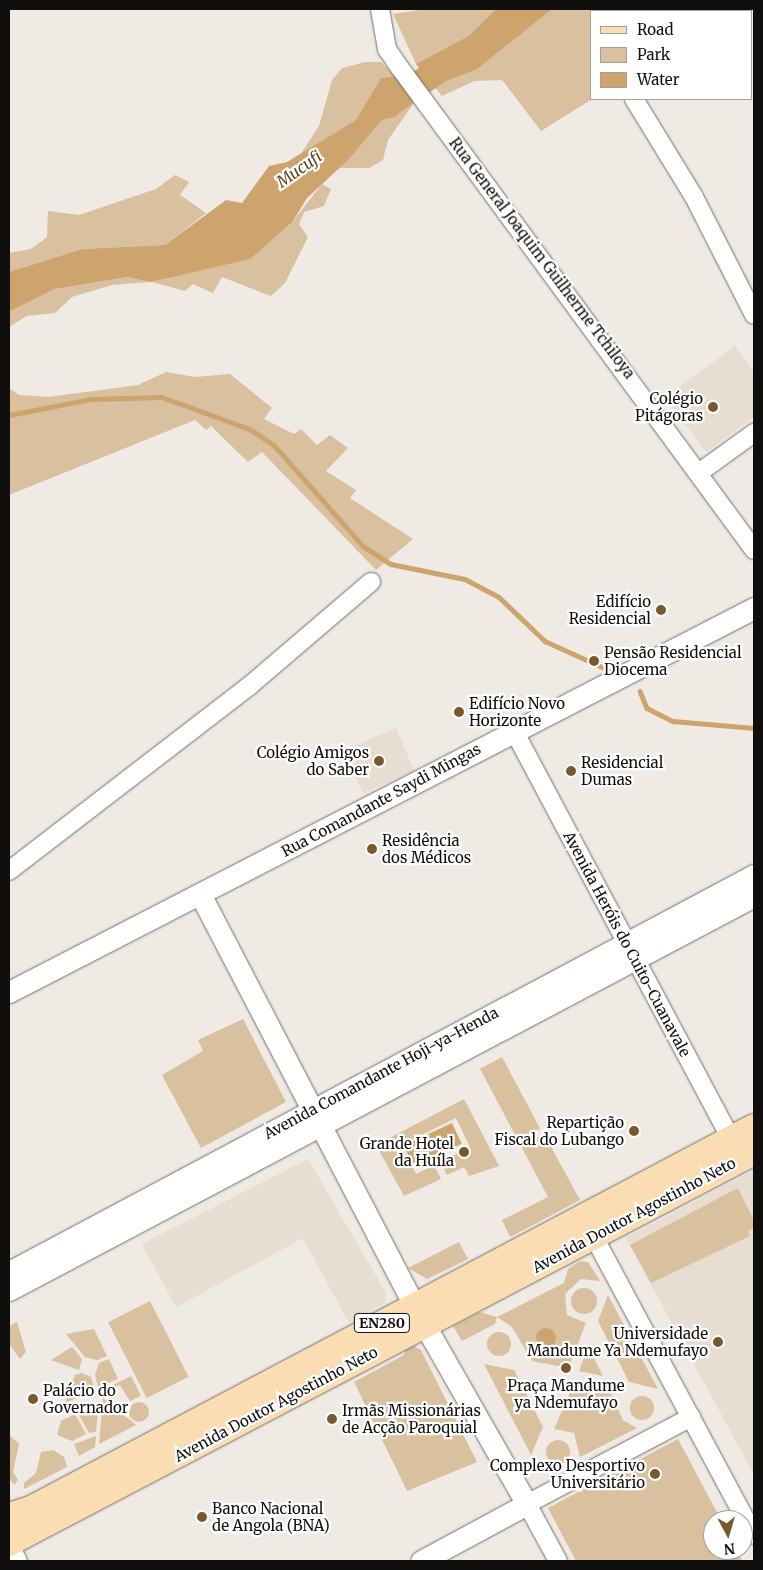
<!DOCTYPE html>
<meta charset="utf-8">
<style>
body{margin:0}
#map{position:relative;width:763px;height:1570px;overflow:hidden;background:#efeae3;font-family:Merriweather,serif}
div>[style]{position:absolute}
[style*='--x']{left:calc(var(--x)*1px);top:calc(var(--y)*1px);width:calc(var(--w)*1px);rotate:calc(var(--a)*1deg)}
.built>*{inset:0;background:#e7ddd0;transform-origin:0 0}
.green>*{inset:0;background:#d9c09e;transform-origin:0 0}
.round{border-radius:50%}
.water>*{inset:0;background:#cda46d;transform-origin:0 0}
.stream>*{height:4.5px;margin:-2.25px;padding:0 2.25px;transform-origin:2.25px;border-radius:2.25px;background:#cda46d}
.river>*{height:26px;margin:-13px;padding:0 13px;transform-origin:13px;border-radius:13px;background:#cda46d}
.roads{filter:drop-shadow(0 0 1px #746f69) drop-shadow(0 0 1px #746f69)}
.minor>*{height:18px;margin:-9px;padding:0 9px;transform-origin:9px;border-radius:9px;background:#fff}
.tertiary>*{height:21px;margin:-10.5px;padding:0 10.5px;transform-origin:10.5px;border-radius:10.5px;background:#fff}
.primary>*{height:26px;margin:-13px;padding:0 13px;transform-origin:13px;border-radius:13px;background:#fbddb3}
.dots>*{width:14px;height:14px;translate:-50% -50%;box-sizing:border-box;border:2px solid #fff;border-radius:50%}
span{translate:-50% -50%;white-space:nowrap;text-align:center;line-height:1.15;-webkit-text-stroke:4.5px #fff;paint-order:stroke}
.shield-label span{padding:1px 4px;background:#fff;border:1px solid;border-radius:4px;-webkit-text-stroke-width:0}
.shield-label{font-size:14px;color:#110f0d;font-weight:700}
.street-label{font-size:15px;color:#110f0d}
.poi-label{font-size:15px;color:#110f0d}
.right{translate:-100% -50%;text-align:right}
.left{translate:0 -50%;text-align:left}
.water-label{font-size:16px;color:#5e4217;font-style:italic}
.frame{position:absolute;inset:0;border:10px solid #110f0d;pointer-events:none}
.legend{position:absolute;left:590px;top:10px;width:162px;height:90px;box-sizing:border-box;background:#fff;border:1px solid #a09f9e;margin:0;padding:6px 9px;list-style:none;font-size:15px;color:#110f0d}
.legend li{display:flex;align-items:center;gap:10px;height:25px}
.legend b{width:25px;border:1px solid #a09f9e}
.north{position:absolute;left:703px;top:1510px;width:50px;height:50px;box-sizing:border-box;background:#fff;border:1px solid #a09f9e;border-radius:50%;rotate:174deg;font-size:14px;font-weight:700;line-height:20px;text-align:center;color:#110f0d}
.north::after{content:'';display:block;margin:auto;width:18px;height:22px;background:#78592e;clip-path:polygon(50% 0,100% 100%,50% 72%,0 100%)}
</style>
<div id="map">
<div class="built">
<i style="clip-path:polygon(735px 346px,754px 372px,754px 417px,706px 452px,665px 397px)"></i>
<i style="left:396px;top:728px;width:47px;height:56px;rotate:67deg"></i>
<i style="clip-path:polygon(308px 1159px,386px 1293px,385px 1303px,349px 1323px,303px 1238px,176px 1307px,142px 1244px)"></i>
<i style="clip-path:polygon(754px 1170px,754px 1475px,626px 1238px)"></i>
</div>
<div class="green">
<i style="clip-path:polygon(427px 9px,737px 9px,592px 11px,592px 99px,541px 131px,502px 80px,474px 81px,442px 96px,416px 64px,393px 14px)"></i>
<i style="clip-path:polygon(365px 62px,381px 62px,395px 76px,381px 78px,357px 120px,300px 155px,319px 126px,332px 80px,342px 68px)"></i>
<i style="clip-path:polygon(411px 98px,413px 104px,388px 140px,383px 160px,369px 168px,340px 168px,382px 120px,396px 117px)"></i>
<i style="clip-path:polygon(175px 175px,189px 182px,180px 195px,206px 213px,165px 245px,82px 249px,9px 272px,9px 253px,31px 249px,47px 237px,48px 211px,79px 215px,156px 189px)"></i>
<i style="clip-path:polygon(322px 184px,331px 189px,324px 206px,304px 212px,299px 224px,308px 237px,285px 283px,271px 296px,222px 277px,213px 293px,193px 284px,185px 291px,151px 282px,112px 285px,72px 297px,55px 313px,27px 316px,9px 327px,9px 312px,55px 289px,127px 277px,151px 282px,171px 277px,293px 221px)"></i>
<i style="clip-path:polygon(166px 372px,195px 377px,230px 374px,272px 408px,264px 419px,294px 434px,301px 429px,317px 445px,330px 435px,348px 448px,326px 471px,356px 490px,350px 498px,413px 539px,376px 570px,262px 452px,248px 462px,211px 426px,206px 430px,195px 420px,9px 495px,9px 388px,19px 395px,48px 397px,138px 385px)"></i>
<i style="clip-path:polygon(243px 1019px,286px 1102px,201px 1148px,162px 1075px,203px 1051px,198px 1040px)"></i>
<i style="left:502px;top:1057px;width:81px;height:25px;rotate:62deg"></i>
<i style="clip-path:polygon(464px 1099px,499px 1166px,469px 1176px,464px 1167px,447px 1175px,441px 1162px,470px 1147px,456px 1118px,401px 1145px,416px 1174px,434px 1165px,441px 1179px,404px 1196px,376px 1145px)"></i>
<i style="clip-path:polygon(544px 1134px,580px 1200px,510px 1237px,502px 1220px,548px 1197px,521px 1146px)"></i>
<i style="clip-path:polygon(738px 1188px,754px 1221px,754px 1228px,748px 1231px,750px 1236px,651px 1283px,630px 1245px)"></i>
<i style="clip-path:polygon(459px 1242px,468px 1259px,427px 1279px,408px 1268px)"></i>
<i style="clip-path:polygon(580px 1261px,588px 1262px,600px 1281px,581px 1279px,565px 1294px,567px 1315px,586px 1323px,568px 1368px,532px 1361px,512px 1327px,497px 1317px,495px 1324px,462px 1341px,453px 1326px,480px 1312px,497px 1317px,564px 1283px,568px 1269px)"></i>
<i class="round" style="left:571px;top:1288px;width:26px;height:26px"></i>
<i style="clip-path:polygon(608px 1295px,658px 1389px,629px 1382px,598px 1321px)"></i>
<i style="left:150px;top:1301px;width:85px;height:47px;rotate:63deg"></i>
<i style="clip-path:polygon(17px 1322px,26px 1352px,20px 1359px,9px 1344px,9px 1326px)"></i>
<i style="clip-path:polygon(94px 1329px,107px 1356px,97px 1360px,85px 1357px,66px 1334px)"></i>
<i class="round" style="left:487px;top:1332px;width:24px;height:24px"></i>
<i style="clip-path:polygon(408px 1343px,421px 1350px,477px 1462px,407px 1491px,354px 1382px,404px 1355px)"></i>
<i style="clip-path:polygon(72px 1347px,82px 1359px,79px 1370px,51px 1360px)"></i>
<i style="clip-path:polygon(588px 1347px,603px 1376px,579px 1371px)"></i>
<i style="clip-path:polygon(109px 1359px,118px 1379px,98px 1387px,95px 1375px,99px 1363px)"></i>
<i style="clip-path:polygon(484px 1364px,514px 1370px,543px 1427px,531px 1455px)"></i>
<i style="clip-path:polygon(81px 1373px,91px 1377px,95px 1390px,65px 1403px,75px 1375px)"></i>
<i style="clip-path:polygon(131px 1376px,141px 1396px,130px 1401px,120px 1385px,113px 1388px,112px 1399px,101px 1391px)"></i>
<i style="clip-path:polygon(575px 1381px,608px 1388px,623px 1420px,637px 1428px,580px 1457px,574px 1433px,554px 1429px)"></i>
<i class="round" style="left:630px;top:1396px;width:24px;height:24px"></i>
<i style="clip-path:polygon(103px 1398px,136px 1425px,99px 1444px)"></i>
<i class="round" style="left:129px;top:1402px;width:20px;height:20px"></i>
<i style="clip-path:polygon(99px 1402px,96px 1432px,89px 1433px,78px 1413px)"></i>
<i style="clip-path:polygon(75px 1414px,86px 1434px,72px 1441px,57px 1435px,61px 1421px)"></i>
<i style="clip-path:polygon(9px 1435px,19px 1444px,13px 1472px,18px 1480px,14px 1485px,9px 1478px)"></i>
<i style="clip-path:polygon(96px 1436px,95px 1447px,79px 1456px,74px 1444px)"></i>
<i style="clip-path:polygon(678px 1439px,721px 1520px,713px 1520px,713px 1550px,737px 1550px,742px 1561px,576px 1561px,548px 1508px)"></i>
<i class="round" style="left:546px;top:1440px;width:24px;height:24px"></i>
<i style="clip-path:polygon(53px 1450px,64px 1457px,67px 1467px,24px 1489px,24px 1483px,36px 1473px,41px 1452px)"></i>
</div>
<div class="water">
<i style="clip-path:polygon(496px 9px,552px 9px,477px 69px,433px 86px,416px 64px,469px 36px)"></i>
<i style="clip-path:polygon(395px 76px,411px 98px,396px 117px,382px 120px,347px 161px,307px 198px,293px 221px,250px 259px,151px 282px,127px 277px,55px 289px,9px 312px,9px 272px,82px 249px,165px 245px,226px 200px,242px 203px,269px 166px,287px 162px,356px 120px,381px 78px)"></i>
<i style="left:452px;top:1123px;width:23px;height:53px;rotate:65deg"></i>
<i class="round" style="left:536px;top:1328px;width:20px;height:20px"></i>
</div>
<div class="stream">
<i style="--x:9;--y:415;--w:84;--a:-11"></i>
<i style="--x:91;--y:399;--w:71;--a:-1.6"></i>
<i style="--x:162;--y:397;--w:94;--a:20"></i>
<i style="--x:250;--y:429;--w:29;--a:34"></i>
<i style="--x:274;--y:445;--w:135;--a:48.6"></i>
<i style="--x:363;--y:546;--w:33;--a:33"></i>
<i style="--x:391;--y:564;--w:76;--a:11.5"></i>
<i style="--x:465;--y:579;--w:38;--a:28"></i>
<i style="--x:499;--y:597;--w:64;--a:43.7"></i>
<i style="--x:545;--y:641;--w:63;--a:24.5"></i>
<i style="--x:640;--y:691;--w:18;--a:68"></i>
<i style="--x:647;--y:708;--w:29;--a:27"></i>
<i style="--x:673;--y:721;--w:81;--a:4.9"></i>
</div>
<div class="river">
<i style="--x:392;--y:102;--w:78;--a:-34.1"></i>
</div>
<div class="roads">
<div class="minor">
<i style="--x:380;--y:9;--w:41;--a:80.1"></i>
<i style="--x:387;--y:49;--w:23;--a:56"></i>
<i style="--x:400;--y:68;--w:598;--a:53.7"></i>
<i style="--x:634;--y:99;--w:115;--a:58.5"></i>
<i style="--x:694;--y:197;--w:132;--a:63"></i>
<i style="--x:700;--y:472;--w:67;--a:-35.8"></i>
<i style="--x:513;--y:729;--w:475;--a:62"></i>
<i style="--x:9;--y:871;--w:302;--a:-37.6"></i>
<i style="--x:248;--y:687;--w:162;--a:-40.5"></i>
<i style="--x:594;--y:1237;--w:338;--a:61.8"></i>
<i style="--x:558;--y:1561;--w:65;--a:-118.5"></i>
<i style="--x:527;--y:1504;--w:186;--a:-27.9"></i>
</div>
<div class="tertiary">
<i style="--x:201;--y:896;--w:472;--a:62.5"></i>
<i style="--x:419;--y:1315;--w:218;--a:60.3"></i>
<i style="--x:527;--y:1504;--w:120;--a:151.7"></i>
<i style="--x:9;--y:992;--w:838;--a:-27.27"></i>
<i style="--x:9;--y:1272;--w:844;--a:-28.05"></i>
<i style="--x:9;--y:1290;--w:843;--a:-27.87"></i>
<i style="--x:9;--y:1548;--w:15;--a:62"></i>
</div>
<div class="primary">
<i style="--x:9;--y:1516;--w:25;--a:-18"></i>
<i style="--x:33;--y:1508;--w:815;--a:-27.85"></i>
<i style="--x:9;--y:1543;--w:841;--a:-27.69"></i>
</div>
</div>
<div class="dots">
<i style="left:713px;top:407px;background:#78592e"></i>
<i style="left:661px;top:610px;background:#78592e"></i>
<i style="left:594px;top:661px;background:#78592e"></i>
<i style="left:459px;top:712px;background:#78592e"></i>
<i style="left:379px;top:761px;background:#78592e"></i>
<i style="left:571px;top:771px;background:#78592e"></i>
<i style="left:372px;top:849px;background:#78592e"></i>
<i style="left:634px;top:1131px;background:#78592e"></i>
<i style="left:464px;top:1152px;background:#78592e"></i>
<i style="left:718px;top:1342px;background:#78592e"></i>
<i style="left:566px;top:1368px;background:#78592e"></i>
<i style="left:33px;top:1399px;background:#78592e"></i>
<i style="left:332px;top:1419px;background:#78592e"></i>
<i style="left:655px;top:1474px;background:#78592e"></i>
<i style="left:202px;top:1517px;background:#78592e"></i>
</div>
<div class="shield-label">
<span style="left:382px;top:1323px">EN280</span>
</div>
<div class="street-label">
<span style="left:542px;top:258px;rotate:53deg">Rua General Joaquim Guilherme Tchiloya</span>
<span style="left:381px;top:800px;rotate:-28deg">Rua Comandante Saydi Mingas</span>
<span style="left:627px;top:944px;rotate:62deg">Avenida Heróis do Cuito-Cuanavale</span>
<span style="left:381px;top:1073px;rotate:-28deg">Avenida Comandante Hoji-ya-Henda</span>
<span style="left:634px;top:1215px;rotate:-28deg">Avenida Doutor Agostinho Neto</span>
<span style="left:276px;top:1404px;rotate:-28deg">Avenida Doutor Agostinho Neto</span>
</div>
<div class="poi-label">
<span class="right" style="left:703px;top:407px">Colégio<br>Pitágoras</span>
<span class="right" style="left:651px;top:610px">Edifício<br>Residencial</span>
<span class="left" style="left:604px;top:661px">Pensão Residencial<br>Diocema</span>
<span class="left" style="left:469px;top:712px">Edifício Novo<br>Horizonte</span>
<span class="right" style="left:369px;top:761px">Colégio Amigos<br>do Saber</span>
<span class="left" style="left:581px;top:771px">Residencial<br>Dumas</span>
<span class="left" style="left:382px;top:849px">Residência<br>dos Médicos</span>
<span class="right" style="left:624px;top:1131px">Repartição<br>Fiscal do Lubango</span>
<span class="right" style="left:454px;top:1152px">Grande Hotel<br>da Huíla</span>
<span class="right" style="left:708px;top:1342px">Universidade<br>Mandume Ya Ndemufayo</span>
<span style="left:566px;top:1394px">Praça Mandume<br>ya Ndemufayo</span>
<span class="left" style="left:43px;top:1399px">Palácio do<br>Governador</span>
<span class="left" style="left:342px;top:1419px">Irmãs Missionárias<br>de Acção Paroquial</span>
<span class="right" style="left:645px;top:1474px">Complexo Desportivo<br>Universitário</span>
<span class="left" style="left:212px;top:1517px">Banco Nacional<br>de Angola (BNA)</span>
</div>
<div class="water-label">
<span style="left:299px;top:169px;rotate:-35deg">Mucufi</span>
</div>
<div class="frame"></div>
<ul class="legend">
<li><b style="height:6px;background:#fbddb3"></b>Road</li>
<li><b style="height:14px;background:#d9c09e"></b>Park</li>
<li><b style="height:14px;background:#cda46d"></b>Water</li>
</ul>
<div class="north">N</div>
</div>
